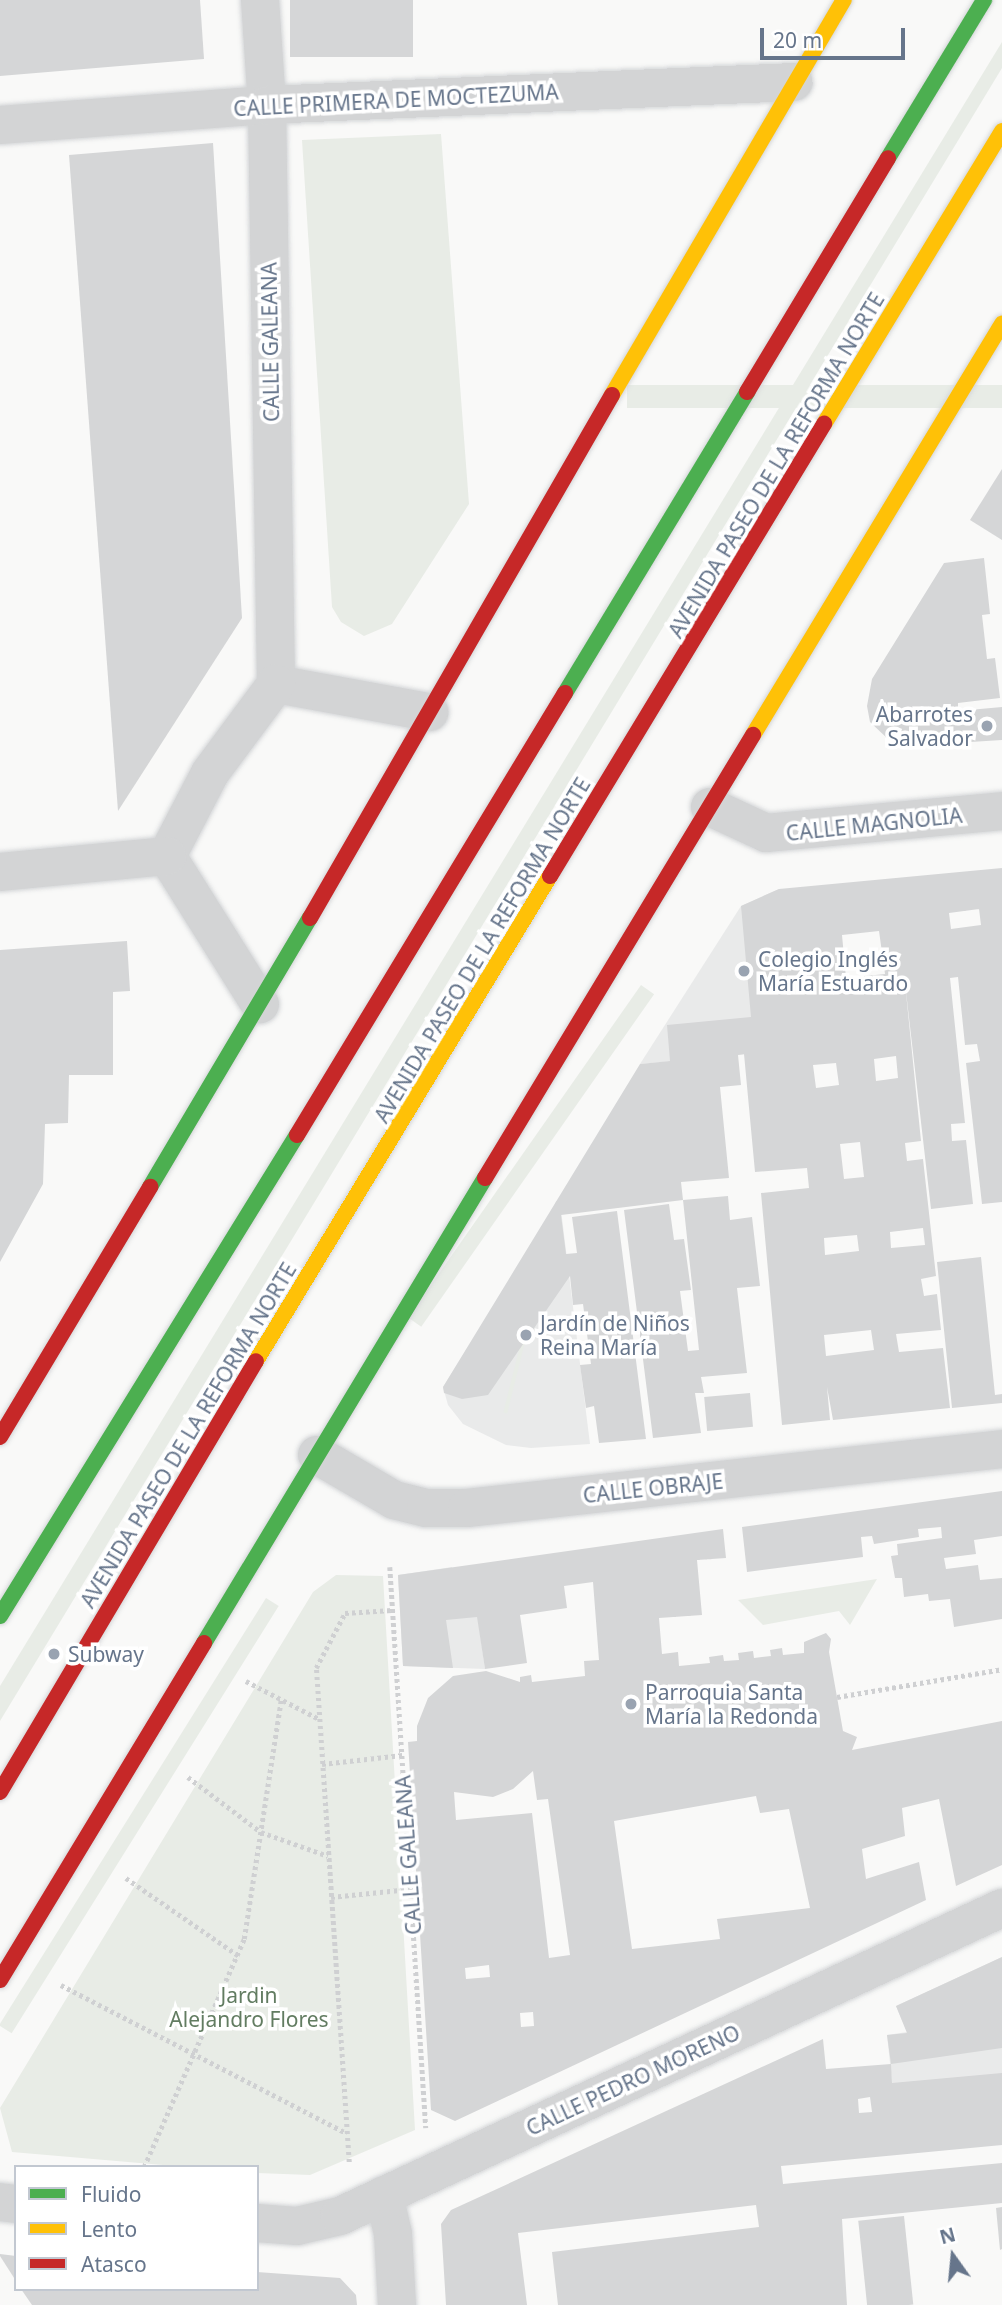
<!DOCTYPE html>
<meta charset="utf-8">
<style>
body{margin:0}
#map{position:relative;width:1002px;height:2305px;overflow:hidden;background:#f9f9f8;font-family:"Noto Sans",sans-serif}
div>[style]{position:absolute}
[style*='--x']{left:calc(var(--x)*1px);top:calc(var(--y)*1px);width:calc(var(--w)*1px);rotate:calc(var(--a)*1deg)}
.built>*{inset:0;background:#e9eaea}
.green>*{inset:0;background:#e8ece6;transform-origin:0 0}
.building>*{inset:0;background:#d5d6d7;transform-origin:0 0}
.path>*{height:4.5px;margin-top:-2.25px;transform-origin:0;background:repeating-linear-gradient(90deg,#cfd0d2 0 3.5px,transparent 0 7px)}
.roads{filter:drop-shadow(0 0 2px #d4d6d8) drop-shadow(0 0 2px #d4d6d8)}
.street>*{height:38px;margin:-19px;padding:0 19px;transform-origin:19px;border-radius:19px;background:#d3d4d5}
.fast>*{height:16px;margin:-8px;padding:0 8px;transform-origin:8px;border-radius:8px;background:#4caf50}
.slow>*{height:16px;margin:-8px;padding:0 8px;transform-origin:8px;border-radius:8px;background:#ffc107}
.jam>*{height:16px;margin:-8px;padding:0 8px;transform-origin:8px;border-radius:8px;background:#c62828}
.dots>*{width:19px;height:19px;translate:-50% -50%;box-sizing:border-box;border:4px solid #fff;border-radius:50%}
span{translate:-50% -50%;white-space:nowrap;text-align:center;line-height:1.15;-webkit-text-stroke:7px #fff;paint-order:stroke}
.street-label{font-size:21px;color:#66758b}
.poi-label{font-size:21px;color:#66758b}
.right{translate:-100% -50%;text-align:right}
.left{translate:0 -50%;text-align:left}
.park-label{font-size:21px;color:#627c61}
.legend{position:absolute;left:14px;top:2165px;width:245px;height:126px;box-sizing:border-box;background:#fff;border:2px solid #c2c8d1;margin:0;padding:9px 12px;list-style:none;font-size:21px;color:#66758b}
.legend li{display:flex;align-items:center;gap:14px;height:35px}
.legend b{width:35px;border:2px solid #c2c8d1}
.north{position:absolute;left:918px;top:2221px;width:70px;height:70px;-webkit-text-stroke:5px #fff;paint-order:stroke;rotate:345deg;font-size:19px;font-weight:700;line-height:28px;text-align:center;color:#66758b}
.north::after{content:'';display:block;margin:auto;width:24px;height:32px;background:#66758b;clip-path:polygon(50% 0,100% 100%,50% 72%,0 100%)}
.scale{position:absolute;left:760px;top:28px;width:145px;height:32px;box-sizing:border-box;border:4px solid #66758b;border-top:0;padding-left:9px;font-size:21px;line-height:24px;white-space:nowrap;color:#66758b;-webkit-text-stroke:5px #fff;paint-order:stroke}
</style>
<div id="map">
<div class="built">
<i style="clip-path:polygon(779px 889px,795px 1050px,640px 1064px,741px 906px)"></i>
<i style="clip-path:polygon(560px 1202px,590px 1444px,531px 1448px,506px 1445px,463px 1424px,448px 1405px,443px 1387px)"></i>
<i style="clip-path:polygon(452px 1567px,457px 1600px,475px 1598px,485px 1669px,403px 1666px,398px 1575px)"></i>
<i style="clip-path:polygon(1002px 1957px,1002px 2100px,895px 2110px,887px 2035px,907px 2032px,896px 2006px)"></i>
</div>
<div class="green">
<i style="clip-path:polygon(1002px 42px,1002px 68px,0 1721px,0 1686px)"></i>
<i style="clip-path:polygon(441px 134px,469px 504px,392px 624px,364px 636px,341px 622px,332px 607px,302px 140px)"></i>
<i style="left:1002px;top:385px;width:23px;height:375px;rotate:90deg"></i>
<i style="left:641px;top:985px;width:16px;height:406px;rotate:35deg"></i>
<i style="left:556px;top:1201px;width:4px;height:218px;rotate:14deg"></i>
<i style="clip-path:polygon(336px 1575px,383px 1576px,415px 2130px,310px 2175px,257px 2173px,257px 2167px,186px 2167px,12px 2152px,0 2108px,313px 1592px)"></i>
<i style="clip-path:polygon(877px 1579px,850px 1625px,839px 1611px,763px 1625px,738px 1600px)"></i>
<i style="left:266px;top:1598px;width:15px;height:504px;rotate:32deg"></i>
</div>
<div class="building">
<i style="clip-path:polygon(0 0,200px 0,204px 59px,0 76px)"></i>
<i style="left:290px;top:0;width:123px;height:57px"></i>
<i style="clip-path:polygon(213px 143px,242px 618px,118px 811px,69px 155px)"></i>
<i style="clip-path:polygon(1002px 469px,1002px 540px,970px 520px)"></i>
<i style="clip-path:polygon(984px 558px,990px 614px,982px 615px,987px 659px,995px 658px,1000px 698px,958px 703px,958px 711px,1002px 707px,1002px 740px,907px 746px,889px 740px,870px 722px,867px 706px,872px 679px,944px 563px)"></i>
<i style="clip-path:polygon(evenodd,1002px 868px,1002px 1202px,982px 1204px,966px 1063px,980px 1061px,977px 1044px,965px 1045px,958px 977px,950px 978px,965px 1123px,951px 1124px,952px 1141px,966px 1140px,973px 1204px,931px 1209px,905px 983px,921px 1141px,905px 1143px,907px 1161px,923px 1159px,936px 1276px,921px 1279px,924px 1296px,937px 1294px,941px 1330px,896px 1334px,899px 1352px,943px 1348px,950px 1408px,833px 1420px,827px 1387px,830px 1420px,782px 1425px,761px 1193px,809px 1188px,807px 1168px,755px 1172px,744px 1054px,738px 1055px,741px 1085px,720px 1087px,729px 1178px,681px 1182px,683px 1200px,561px 1215px,566px 1254px,577px 1253px,572px 1217px,617px 1211px,646px 1439px,599px 1443px,594px 1406px,586px 1408px,580px 1365px,591px 1364px,583px 1304px,573px 1305px,570px 1276px,488px 1395px,462px 1399px,444px 1393px,443px 1387px,640px 1064px,670px 1061px,667px 1025px,751px 1017px,741px 906px,779px 889px,1002px 868px,979px 909px,981px 925px,951px 929px,949px 913px,979px 909px,1002px 868px,879px 931px,885px 974px,846px 978px,842px 935px,879px 931px,1002px 868px,896px 1056px,898px 1078px,876px 1081px,874px 1059px,896px 1056px,1002px 868px,836px 1063px,839px 1085px,816px 1088px,813px 1065px,836px 1063px,1002px 868px,860px 1142px,864px 1177px,844px 1179px,840px 1144px,860px 1142px,1002px 868px,923px 1228px,925px 1245px,891px 1248px,890px 1232px,923px 1228px,1002px 868px,857px 1235px,859px 1251px,825px 1255px,824px 1238px,857px 1235px,1002px 868px,871px 1330px,874px 1350px,826px 1356px,824px 1335px,871px 1330px)"></i>
<i style="clip-path:polygon(127px 941px,130px 991px,113px 992px,113px 1075px,69px 1075px,68px 1123px,45px 1124px,43px 1184px,0 1262px,0 950px)"></i>
<i style="clip-path:polygon(728px 1196px,730px 1220px,752px 1217px,760px 1286px,737px 1288px,747px 1373px,701px 1377px,704px 1393px,695px 1393px,701px 1433px,653px 1438px,624px 1210px,669px 1204px,674px 1240px,684px 1239px,691px 1290px,680px 1291px,688px 1351px,699px 1350px,683px 1200px)"></i>
<i style="clip-path:polygon(981px 1257px,995px 1395px,1002px 1394px,1002px 1403px,952px 1408px,937px 1262px)"></i>
<i style="left:750px;top:1393px;width:34px;height:46px;rotate:85deg"></i>
<i style="clip-path:polygon(1002px 1491px,1002px 1536px,974px 1540px,976px 1554px,944px 1558px,946px 1569px,978px 1565px,980px 1580px,1002px 1578px,1002px 1619px,954px 1627px,950px 1599px,929px 1601px,928px 1594px,904px 1597px,902px 1578px,895px 1578px,891px 1556px,898px 1555px,897px 1544px,942px 1538px,941px 1527px,918px 1529px,919px 1537px,874px 1544px,872px 1536px,861px 1537px,863px 1557px,747px 1572px,742px 1527px)"></i>
<i style="clip-path:polygon(evenodd,723px 1529px,726px 1558px,697px 1560px,702px 1615px,659px 1618px,662px 1654px,678px 1652px,679px 1666px,710px 1663px,709px 1657px,723px 1655px,724px 1661px,739px 1660px,738px 1653px,753px 1651px,754px 1658px,771px 1656px,770px 1650px,782px 1648px,783px 1655px,804px 1653px,804px 1642px,826px 1633px,831px 1639px,829px 1652px,843px 1731px,857px 1737px,852px 1750px,1002px 1721px,1002px 1865px,956px 1886px,939px 1799px,902px 1808px,905px 1836px,862px 1849px,866px 1879px,919px 1862px,926px 1900px,455px 2121px,431px 2110px,408px 1742px,417px 1741px,417px 1726px,428px 1698px,453px 1676px,486px 1671px,520px 1682px,520px 1677px,531px 1675px,532px 1682px,585px 1676px,584px 1661px,599px 1660px,593px 1582px,564px 1586px,567px 1608px,520px 1615px,527px 1663px,485px 1669px,477px 1617px,446px 1620px,453px 1668px,403px 1666px,398px 1575px,723px 1529px,533px 1771px,537px 1800px,548px 1799px,570px 1955px,549px 1958px,532px 1813px,456px 1820px,454px 1792px,493px 1797px,513px 1789px,533px 1771px,723px 1529px,756px 1796px,760px 1813px,789px 1809px,810px 1908px,717px 1919px,720px 1939px,632px 1949px,614px 1821px,756px 1796px,723px 1529px,489px 1965px,490px 1977px,466px 1979px,465px 1968px,489px 1965px,723px 1529px,533px 2012px,534px 2026px,521px 2027px,520px 2013px,533px 2012px)"></i>
<i style="clip-path:polygon(1002px 1957px,1002px 2048px,891px 2064px,887px 2035px,907px 2033px,896px 2006px)"></i>
<i style="clip-path:polygon(evenodd,823px 2039px,826px 2069px,891px 2064px,892px 2083px,1002px 2073px,1002px 2145px,781px 2166px,783px 2184px,1002px 2163px,1002px 2203px,842px 2219px,847px 2305px,558px 2305px,552px 2252px,759px 2227px,756px 2205px,518px 2233px,527px 2305px,446px 2305px,441px 2224px,451px 2210px,823px 2039px,870px 2097px,872px 2112px,859px 2113px,858px 2099px,870px 2097px)"></i>
<i style="clip-path:polygon(1002px 2207px,1002px 2249px,1000px 2250px,996px 2208px)"></i>
<i style="left:904px;top:2216px;width:89px;height:46px;rotate:84deg"></i>
<i style="clip-path:polygon(0 2254px,16px 2256px,16px 2281px,0 2256px)"></i>
<i style="clip-path:polygon(257px 2272px,340px 2278px,356px 2295px,357px 2305px,32px 2305px,21px 2289px,257px 2289px)"></i>
</div>
<div class="path">
<i style="--x:390;--y:1567;--w:562;--a:86.33"></i>
<i style="--x:246;--y:1681;--w:82;--a:27.5"></i>
<i style="--x:837;--y:1697;--w:167;--a:-9.6"></i>
<i style="--x:322;--y:1764;--w:81;--a:-6.4"></i>
<i style="--x:188;--y:1777;--w:91;--a:37"></i>
<i style="--x:261;--y:1832;--w:71;--a:19.7"></i>
<i style="--x:126;--y:1878;--w:137;--a:34.6"></i>
<i style="--x:331;--y:1897;--w:79;--a:-5.8"></i>
<i style="--x:61;--y:1985;--w:322;--a:27.4"></i>
<i style="--x:349;--y:2162;--w:495;--a:-93.8"></i>
<i style="--x:316;--y:1668;--w:62;--a:-62.2"></i>
<i style="--x:345;--y:1613;--w:47;--a:-3.7"></i>
<i style="--x:144;--y:2167;--w:249;--a:-66.3"></i>
<i style="--x:244;--y:1939;--w:243;--a:-81.2"></i>
</div>
<div class="roads">
<div class="street">
<i style="--x:260;--y:0;--w:105;--a:86.2"></i>
<i style="--x:267;--y:105;--w:579;--a:89.11"></i>
<i style="--x:0;--y:125;--w:268;--a:-4.3"></i>
<i style="--x:267;--y:105;--w:527;--a:-2.5"></i>
<i style="--x:276;--y:684;--w:156;--a:10.4"></i>
<i style="--x:710;--y:807;--w:62;--a:24.9"></i>
<i style="--x:766;--y:833;--w:237;--a:-5.3"></i>
<i style="--x:167;--y:856;--w:93;--a:-62.6"></i>
<i style="--x:210;--y:773;--w:111;--a:-53.4"></i>
<i style="--x:167;--y:856;--w:175;--a:57.9"></i>
<i style="--x:0;--y:872;--w:168;--a:-5.5"></i>
<i style="--x:317;--y:1455;--w:89;--a:30.3"></i>
<i style="--x:394;--y:1500;--w:33;--a:14"></i>
<i style="--x:426;--y:1508;--w:41;--a:0"></i>
<i style="--x:467;--y:1508;--w:538;--a:-6.29"></i>
<i style="--x:384;--y:2195;--w:40;--a:77"></i>
<i style="--x:393;--y:2234;--w:71;--a:86.8"></i>
<i style="--x:0;--y:2202;--w:16;--a:7"></i>
<i style="--x:257;--y:2223;--w:40;--a:4.3"></i>
<i style="--x:297;--y:2226;--w:44;--a:-13.1"></i>
<i style="--x:340;--y:2216;--w:730;--a:-24.95"></i>
</div>
<div class="fast">
<i style="--x:888;--y:158;--w:185;--a:-58.7"></i>
<i style="--x:565;--y:693;--w:352;--a:-58.8"></i>
<i style="--x:150;--y:1187;--w:313;--a:-59.3"></i>
<i style="--x:0;--y:1616;--w:565;--a:-58.31"></i>
<i style="--x:204;--y:1643;--w:543;--a:-58.86"></i>
</div>
<div class="slow">
<i style="--x:612;--y:395;--w:458;--a:-59.6"></i>
<i style="--x:824;--y:424;--w:343;--a:-58.7"></i>
<i style="--x:753;--y:735;--w:481;--a:-58.8"></i>
<i style="--x:256;--y:1361;--w:567;--a:-58.78"></i>
</div>
<div class="jam">
<i style="--x:747;--y:392;--w:273;--a:-58.9"></i>
<i style="--x:550;--y:876;--w:529;--a:-58.78"></i>
<i style="--x:310;--y:918;--w:604;--a:-60"></i>
<i style="--x:297;--y:1135;--w:517;--a:-58.77"></i>
<i style="--x:485;--y:1178;--w:518;--a:-58.83"></i>
<i style="--x:0;--y:1437;--w:292;--a:-59"></i>
<i style="--x:0;--y:1792;--w:501;--a:-59.29"></i>
<i style="--x:0;--y:1980;--w:394;--a:-58.8"></i>
</div>
</div>
<div class="dots">
<i style="left:987px;top:726px;background:#99a3b1"></i>
<i style="left:744px;top:971px;background:#99a3b1"></i>
<i style="left:526px;top:1335px;background:#99a3b1"></i>
<i style="left:54px;top:1654px;background:#99a3b1"></i>
<i style="left:631px;top:1704px;background:#99a3b1"></i>
</div>
<div class="street-label">
<span style="left:396px;top:100px;rotate:-3deg">CALLE PRIMERA DE MOCTEZUMA</span>
<span style="left:270px;top:342px;rotate:-91deg">CALLE GALEANA</span>
<span style="left:776px;top:465px;rotate:-59deg">AVENIDA PASEO DE LA REFORMA NORTE</span>
<span style="left:874px;top:824px;rotate:-6deg">CALLE MAGNOLIA</span>
<span style="left:482px;top:950px;rotate:-59deg">AVENIDA PASEO DE LA REFORMA NORTE</span>
<span style="left:188px;top:1435px;rotate:-59deg">AVENIDA PASEO DE LA REFORMA NORTE</span>
<span style="left:653px;top:1488px;rotate:-6deg">CALLE OBRAJE</span>
<span style="left:408px;top:1855px;rotate:-94deg">CALLE GALEANA</span>
<span style="left:633px;top:2080px;rotate:-25deg">CALLE PEDRO MORENO</span>
</div>
<div class="poi-label">
<span class="right" style="left:973px;top:726px">Abarrotes<br>Salvador</span>
<span class="left" style="left:758px;top:971px">Colegio Inglés<br>María Estuardo</span>
<span class="left" style="left:540px;top:1335px">Jardín de Niños<br>Reina María</span>
<span class="left" style="left:68px;top:1654px">Subway</span>
<span class="left" style="left:645px;top:1704px">Parroquia Santa<br>María la Redonda</span>
</div>
<div class="park-label">
<span style="left:249px;top:2007px">Jardin<br>Alejandro Flores</span>
</div>
<ul class="legend">
<li><b style="height:9px;background:#4caf50"></b>Fluido</li>
<li><b style="height:9px;background:#ffc107"></b>Lento</li>
<li><b style="height:9px;background:#c62828"></b>Atasco</li>
</ul>
<div class="north">N</div>
<div class="scale">20 m</div>
</div>
